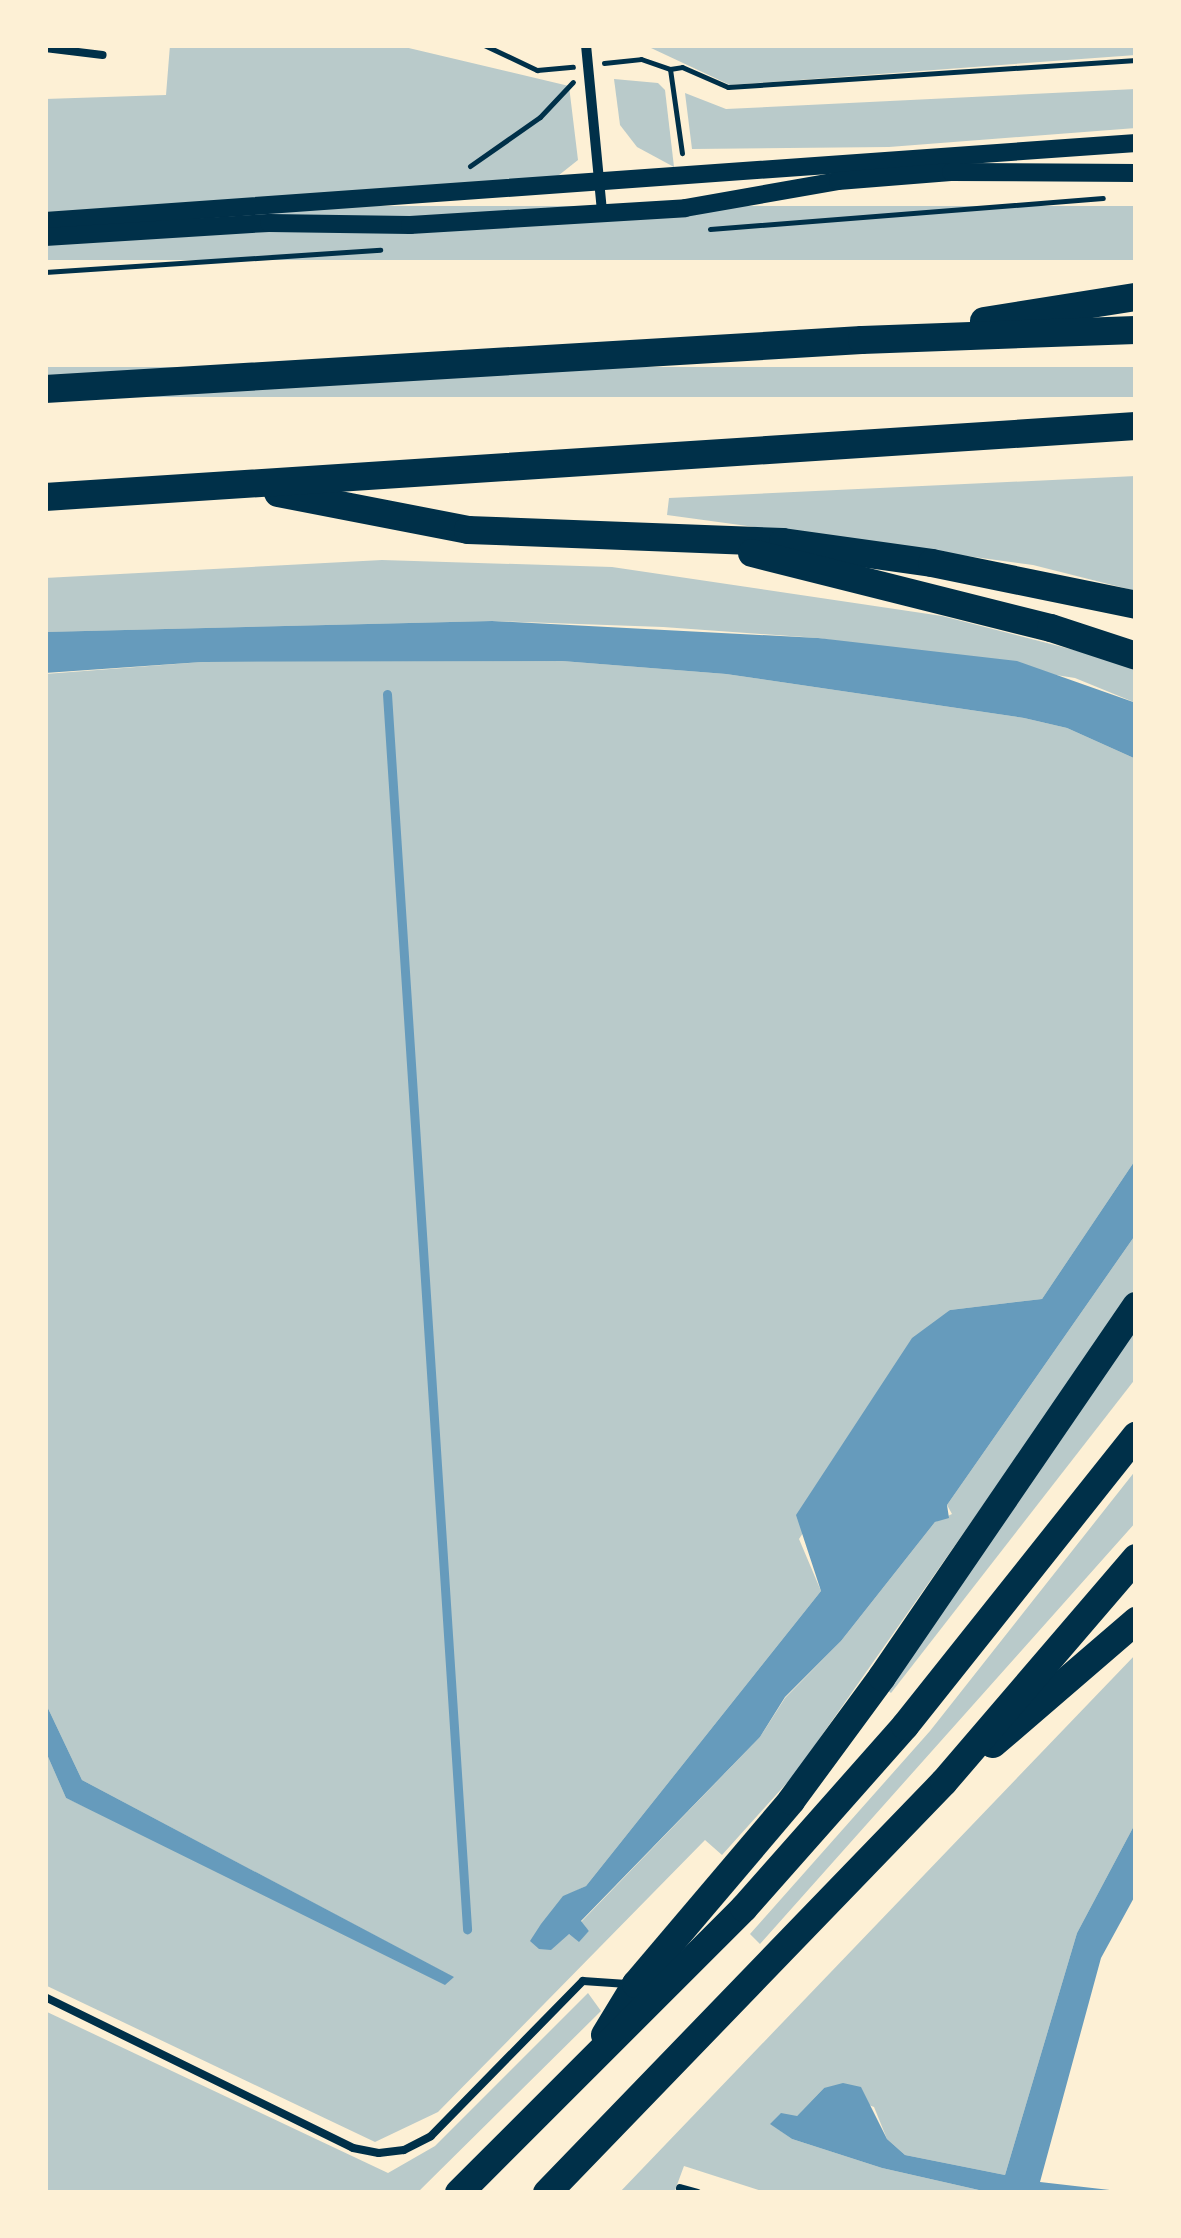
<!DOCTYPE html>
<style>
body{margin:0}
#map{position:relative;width:1181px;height:2238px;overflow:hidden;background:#fdf0d5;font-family:Inter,sans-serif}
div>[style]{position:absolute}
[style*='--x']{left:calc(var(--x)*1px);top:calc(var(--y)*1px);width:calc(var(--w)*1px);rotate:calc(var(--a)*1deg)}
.green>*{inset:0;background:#b9caca;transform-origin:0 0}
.water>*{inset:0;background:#669bbc}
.stream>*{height:9px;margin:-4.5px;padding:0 4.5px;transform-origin:4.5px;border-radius:4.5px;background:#669bbc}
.path>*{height:5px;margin:-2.5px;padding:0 2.5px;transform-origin:2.5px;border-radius:2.5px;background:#003049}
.service>*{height:8px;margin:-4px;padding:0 4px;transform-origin:4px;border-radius:4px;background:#003049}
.minor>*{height:10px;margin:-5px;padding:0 5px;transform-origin:5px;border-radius:5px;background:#003049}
.tertiary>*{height:18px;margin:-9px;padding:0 9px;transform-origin:9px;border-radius:9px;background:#003049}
.motorway>*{height:28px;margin:-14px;padding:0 14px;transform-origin:14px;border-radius:14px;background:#003049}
span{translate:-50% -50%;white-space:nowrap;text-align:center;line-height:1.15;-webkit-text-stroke:10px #fdf0d5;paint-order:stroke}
.frame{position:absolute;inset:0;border:48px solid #fdf0d5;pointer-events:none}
</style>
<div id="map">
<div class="green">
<i style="clip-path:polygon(170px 45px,396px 45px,569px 86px,578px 160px,549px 183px,45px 221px,45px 99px,166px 95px)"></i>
<i style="clip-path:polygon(614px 45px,1136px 45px,1136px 55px,730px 85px,651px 48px)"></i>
<i style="clip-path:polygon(614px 79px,658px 83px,665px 90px,674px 167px,637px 147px,620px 125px)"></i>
<i style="clip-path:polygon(1136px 89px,1136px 128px,889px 147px,692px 149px,685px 93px,726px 109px)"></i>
<i style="left:1136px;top:206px;width:54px;height:1093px;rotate:90deg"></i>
<i style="left:1136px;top:367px;width:30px;height:1093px;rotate:90deg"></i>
<i style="clip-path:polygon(1136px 476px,1136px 591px,1033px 565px,667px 515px,669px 498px)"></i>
<i style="clip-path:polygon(382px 560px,612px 567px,942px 616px,1136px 666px,1136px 703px,1075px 678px,818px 638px,663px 627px,492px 621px,45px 632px,45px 578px)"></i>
<i style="clip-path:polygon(562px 661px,726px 674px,1024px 718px,1067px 728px,1136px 759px,1136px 1159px,1042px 1299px,950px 1310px,799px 1539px,821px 1591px,586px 1886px,563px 1897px,569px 1934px,579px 1941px,589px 1931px,581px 1922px,760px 1737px,785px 1698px,841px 1641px,935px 1522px,952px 1514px,947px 1505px,1136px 1234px,1136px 1287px,794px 1775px,722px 1855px,705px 1840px,438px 2112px,375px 2142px,45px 1985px,45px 1750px,66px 1798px,453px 1977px,82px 1780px,45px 1702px,45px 674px,202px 662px)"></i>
<i style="clip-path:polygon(1136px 1318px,1136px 1378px,891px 1693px,886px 1689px)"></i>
<i style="clip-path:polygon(1136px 1470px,1136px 1522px,760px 1944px,750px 1934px,930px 1731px)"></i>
<i style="clip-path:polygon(1136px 1654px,1136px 1822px,1077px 1933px,1005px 2175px,905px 2155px,887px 2139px,874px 2107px,824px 2088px,797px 2116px,771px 2124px,792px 2139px,882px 2168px,992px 2193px,768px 2193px,684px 2166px,674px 2193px,619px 2193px)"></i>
<i style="clip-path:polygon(588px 1993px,601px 2011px,417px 2193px,45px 2193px,45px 2011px,388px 2173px,435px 2146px)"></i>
</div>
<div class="water">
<i style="clip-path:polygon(492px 621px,818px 638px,1017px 661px,1136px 703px,1136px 759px,1067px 728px,1024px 718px,726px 674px,562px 661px,202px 662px,45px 673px,45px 632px)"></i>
<i style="clip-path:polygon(1136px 1159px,1136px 1234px,947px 1505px,949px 1518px,935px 1522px,841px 1641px,785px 1697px,760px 1737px,581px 1921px,589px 1931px,579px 1942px,569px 1934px,551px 1950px,539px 1949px,530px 1941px,541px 1924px,563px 1896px,586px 1886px,821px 1591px,796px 1515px,912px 1338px,950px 1310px,1042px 1299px)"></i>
<i style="clip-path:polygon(45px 1702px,82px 1780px,454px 1977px,445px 1985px,66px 1798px,45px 1750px)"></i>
<i style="clip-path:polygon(1136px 1822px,1136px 1894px,1101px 1958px,1040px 2182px,1136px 2193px,992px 2193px,882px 2168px,792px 2139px,770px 2124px,781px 2113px,797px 2116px,824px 2088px,843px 2083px,861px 2087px,887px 2139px,905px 2155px,1005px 2175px,1077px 1933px)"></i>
</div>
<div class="stream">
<i style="--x:387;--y:694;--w:1238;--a:86.29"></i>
</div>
<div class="path">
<i style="--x:484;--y:45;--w:59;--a:25.3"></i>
<i style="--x:537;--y:70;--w:36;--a:-5"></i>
<i style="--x:604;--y:63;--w:37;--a:-6"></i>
<i style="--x:641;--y:59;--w:31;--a:19"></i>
<i style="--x:670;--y:69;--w:85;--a:81.9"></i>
<i style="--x:670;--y:69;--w:12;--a:-9"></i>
<i style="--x:682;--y:67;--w:50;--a:23.5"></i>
<i style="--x:728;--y:87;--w:409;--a:-3.8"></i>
<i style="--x:470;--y:166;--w:85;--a:-35"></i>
<i style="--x:540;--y:117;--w:48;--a:-46.7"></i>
<i style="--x:710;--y:229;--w:394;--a:-4.5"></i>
<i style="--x:45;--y:272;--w:336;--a:-3.8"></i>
</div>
<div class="service">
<i style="--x:45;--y:48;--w:58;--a:6.9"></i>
<i style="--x:45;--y:1997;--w:343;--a:26.1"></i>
<i style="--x:353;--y:2148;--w:26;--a:11"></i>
<i style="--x:379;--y:2153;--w:25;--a:-7"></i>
<i style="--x:404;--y:2150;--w:30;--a:-27"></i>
<i style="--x:431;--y:2136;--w:217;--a:-45.6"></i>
<i style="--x:583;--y:1981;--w:44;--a:3.9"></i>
<i style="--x:680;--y:2188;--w:18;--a:16"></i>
</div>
<div class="minor">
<i style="--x:586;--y:45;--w:168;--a:84.5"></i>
</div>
<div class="tertiary">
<i style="--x:45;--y:221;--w:1094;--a:-4.09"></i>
<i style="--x:45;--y:237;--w:224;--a:-3.6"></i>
<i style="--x:269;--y:223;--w:141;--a:0.8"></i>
<i style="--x:410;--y:225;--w:276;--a:-3.5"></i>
<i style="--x:685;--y:208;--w:155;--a:-10"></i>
<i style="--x:838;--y:181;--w:113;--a:-4.6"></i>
<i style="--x:951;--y:172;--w:185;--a:0.3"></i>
</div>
<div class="motorway">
<i style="--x:984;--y:321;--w:154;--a:-9"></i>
<i style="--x:45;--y:389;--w:818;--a:-3.43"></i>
<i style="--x:862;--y:340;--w:274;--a:-2.1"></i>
<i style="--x:278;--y:493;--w:194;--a:11"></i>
<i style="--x:468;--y:530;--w:315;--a:2.2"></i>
<i style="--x:783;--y:542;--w:150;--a:8"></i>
<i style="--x:932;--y:563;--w:208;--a:11.6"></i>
<i style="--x:45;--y:497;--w:1093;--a:-3.72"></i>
<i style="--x:752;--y:553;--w:308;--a:14.1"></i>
<i style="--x:1051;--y:628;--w:89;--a:18.2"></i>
<i style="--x:993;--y:1744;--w:189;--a:-40.7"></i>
<i style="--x:605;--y:2035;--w:60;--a:-58.7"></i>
<i style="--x:636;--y:1984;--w:240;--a:-49.7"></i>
<i style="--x:791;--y:1801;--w:154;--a:-53.7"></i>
<i style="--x:882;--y:1677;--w:450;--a:-55.6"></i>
<i style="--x:459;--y:2193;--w:403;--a:-45"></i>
<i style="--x:744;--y:1908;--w:243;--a:-48.5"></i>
<i style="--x:905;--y:1726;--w:371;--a:-51.5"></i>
<i style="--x:547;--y:2193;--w:571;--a:-45.99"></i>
<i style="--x:944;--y:1782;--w:295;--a:-49.4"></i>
</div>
<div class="frame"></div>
</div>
